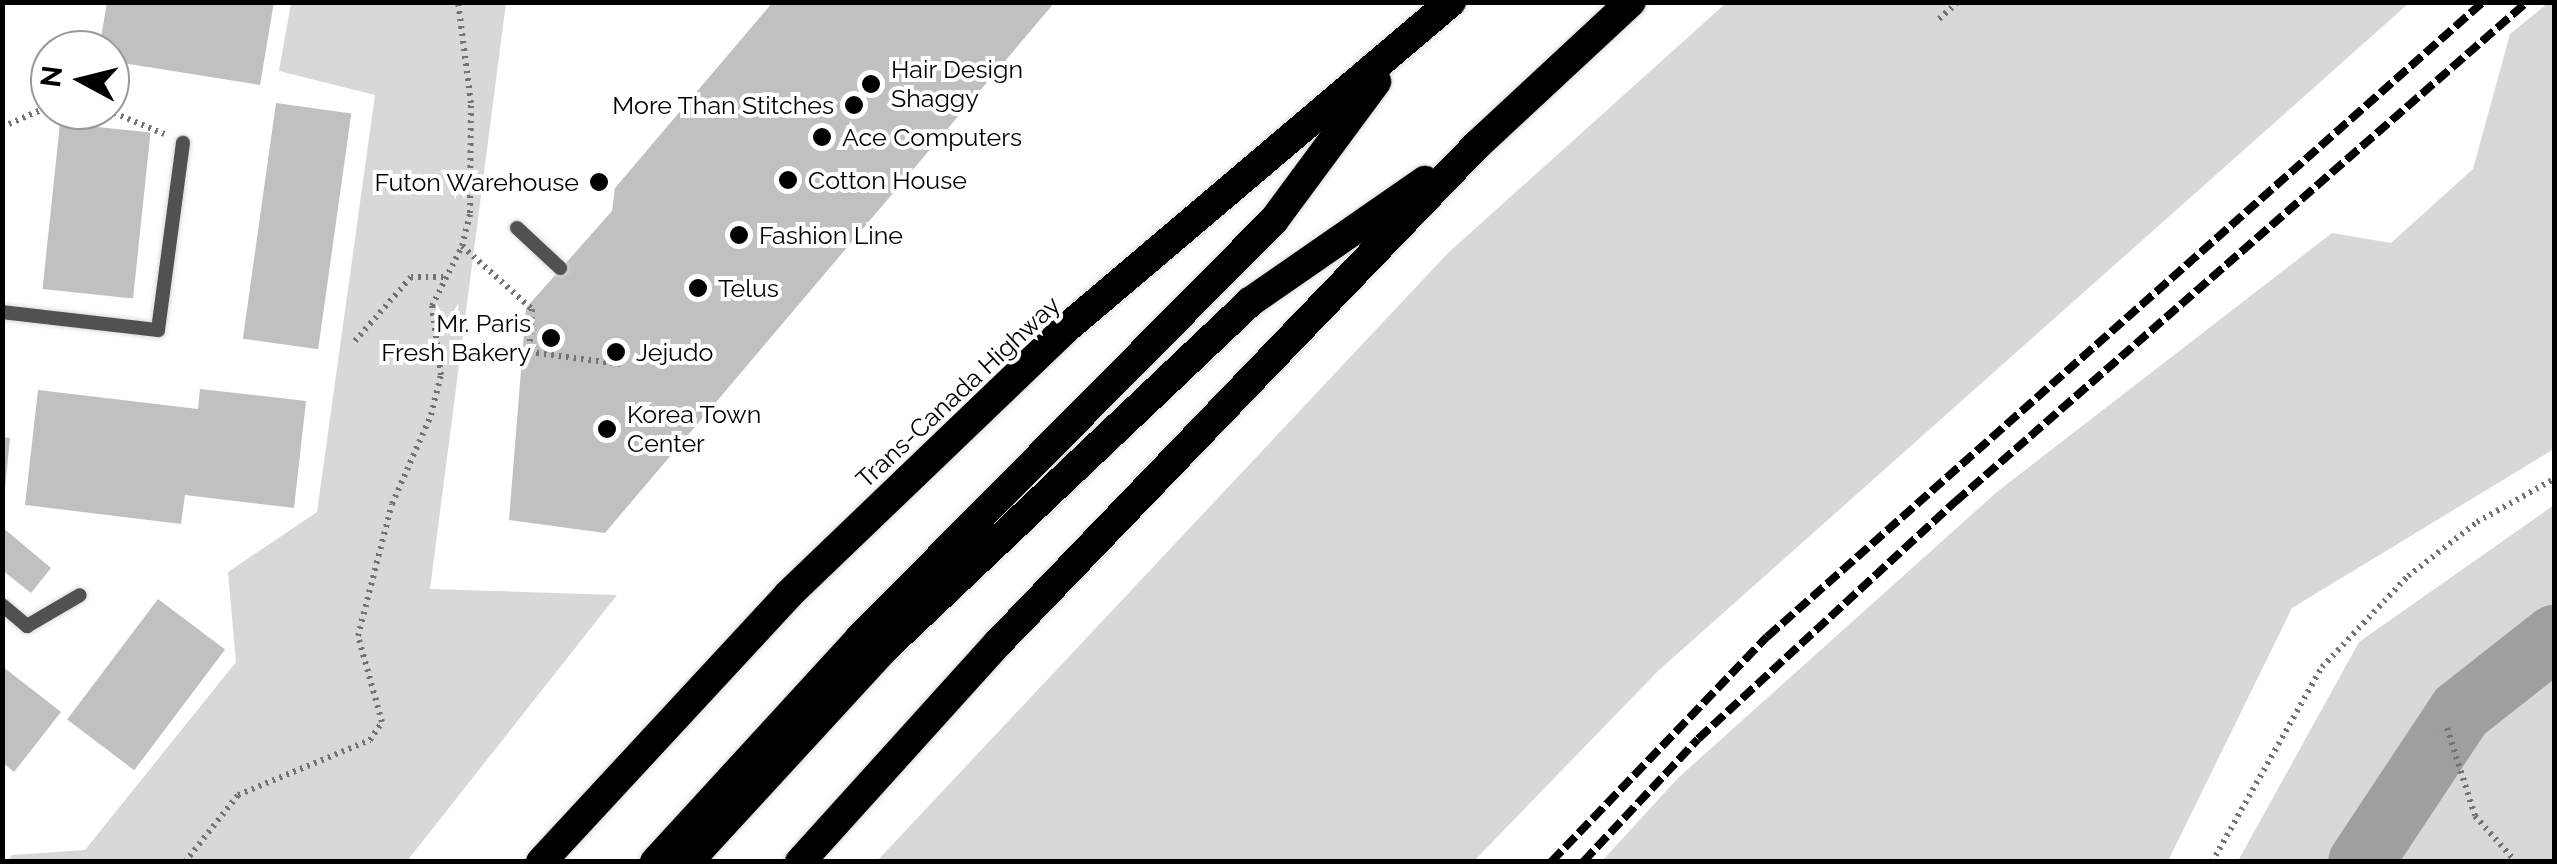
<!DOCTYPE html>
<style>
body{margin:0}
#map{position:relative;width:2557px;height:864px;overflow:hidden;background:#fff;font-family:Raleway,sans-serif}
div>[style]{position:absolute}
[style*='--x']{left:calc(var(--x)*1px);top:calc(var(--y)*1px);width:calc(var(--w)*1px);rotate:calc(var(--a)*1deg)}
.green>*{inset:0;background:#d8d8d8}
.river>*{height:65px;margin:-32.5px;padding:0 32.5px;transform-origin:32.5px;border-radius:32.5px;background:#9f9f9f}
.building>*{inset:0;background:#c0c0c0;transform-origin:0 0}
.path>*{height:6px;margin-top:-3px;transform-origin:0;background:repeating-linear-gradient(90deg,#737373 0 2.5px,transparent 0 7.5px)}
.roads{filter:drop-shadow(0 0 2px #dbdbdb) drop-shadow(0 0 2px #dbdbdb)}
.service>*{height:14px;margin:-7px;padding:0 7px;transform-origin:7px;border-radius:7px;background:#515151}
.motorway>*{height:30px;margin:-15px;padding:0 15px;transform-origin:15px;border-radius:15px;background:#000}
.rail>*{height:8px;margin-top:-4px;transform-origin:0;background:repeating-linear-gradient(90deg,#000 0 15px,transparent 0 20px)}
.dots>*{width:28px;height:28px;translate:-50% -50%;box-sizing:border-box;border:5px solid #fff;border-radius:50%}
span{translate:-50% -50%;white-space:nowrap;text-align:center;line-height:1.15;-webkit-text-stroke:8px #fff;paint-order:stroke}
.poi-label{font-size:25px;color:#000}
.left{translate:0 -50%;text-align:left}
.right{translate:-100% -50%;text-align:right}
.street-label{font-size:25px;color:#000}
.frame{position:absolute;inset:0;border:5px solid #000;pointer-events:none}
.north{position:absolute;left:30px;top:30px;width:100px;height:100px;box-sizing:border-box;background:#fff;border:2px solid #999;border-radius:50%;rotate:277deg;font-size:28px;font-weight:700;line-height:40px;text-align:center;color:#000}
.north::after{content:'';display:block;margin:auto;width:35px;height:45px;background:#000;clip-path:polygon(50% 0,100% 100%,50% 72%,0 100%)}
</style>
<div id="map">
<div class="green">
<i style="clip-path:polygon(291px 3px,506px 3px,430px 589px,617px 595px,407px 861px,7px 861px,12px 855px,85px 850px,236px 662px,228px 572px,317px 512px,375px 95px,279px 71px)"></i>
<i style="clip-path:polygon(1726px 3px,2409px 3px,1658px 671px,1474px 861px,877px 861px,1448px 253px)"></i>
<i style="clip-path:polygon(2548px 3px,2554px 3px,2554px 449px,2292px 608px,2168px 861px,1602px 861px,1678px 778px,1998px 491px,2332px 233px,2391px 243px,2473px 169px,2510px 34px)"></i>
<i style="clip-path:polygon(2554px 505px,2554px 861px,2238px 861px,2359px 642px)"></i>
</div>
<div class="river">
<i style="--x:2360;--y:862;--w:181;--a:-56.5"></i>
<i style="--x:2460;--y:711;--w:120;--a:-38.2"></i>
</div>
<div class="building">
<i style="clip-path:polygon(107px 2px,274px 2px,260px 85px,110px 61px,110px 50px,99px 50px)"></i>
<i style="clip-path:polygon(773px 2px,1055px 2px,605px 533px,509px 520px,526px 308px,612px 211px,615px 188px)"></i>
<i style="left:276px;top:103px;width:76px;height:238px;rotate:8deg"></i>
<i style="left:60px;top:123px;width:91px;height:167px;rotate:6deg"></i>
<i style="clip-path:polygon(200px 389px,306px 401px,294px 508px,185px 495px,181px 524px,25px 505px,38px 390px,198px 409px)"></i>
<i style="clip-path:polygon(2px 437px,10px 438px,5px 489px,2px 489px)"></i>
<i style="clip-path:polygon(2px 527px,51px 568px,31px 593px,2px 570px)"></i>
<i style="left:158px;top:599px;width:84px;height:151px;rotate:37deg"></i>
<i style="clip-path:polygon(2px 666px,61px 712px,14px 772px,2px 762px)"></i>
</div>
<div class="path">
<i style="--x:1939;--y:19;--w:25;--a:-42"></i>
<i style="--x:107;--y:110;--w:62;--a:22.8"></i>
<i style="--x:2;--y:127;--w:52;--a:-23.6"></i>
<i style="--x:462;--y:246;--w:94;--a:42"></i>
<i style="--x:532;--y:309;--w:43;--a:94"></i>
<i style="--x:529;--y:352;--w:92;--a:7.5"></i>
<i style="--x:355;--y:341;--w:85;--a:-48.8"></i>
<i style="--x:411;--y:277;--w:33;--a:0"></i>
<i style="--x:2447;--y:728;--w:92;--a:72.3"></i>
<i style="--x:2475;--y:816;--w:62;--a:48.3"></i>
<i style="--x:185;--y:862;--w:85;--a:-51.7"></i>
<i style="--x:238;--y:795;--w:143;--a:-22.6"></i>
<i style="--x:370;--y:740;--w:22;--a:-56"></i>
<i style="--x:382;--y:722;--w:89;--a:-105.6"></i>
<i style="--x:358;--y:636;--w:136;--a:-75.6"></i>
<i style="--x:392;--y:504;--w:97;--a:-66.3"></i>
<i style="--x:431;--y:415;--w:41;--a:-76"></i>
<i style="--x:441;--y:375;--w:70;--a:-97.4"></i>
<i style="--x:432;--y:306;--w:67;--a:-63.4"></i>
<i style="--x:462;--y:246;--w:34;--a:-76"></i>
<i style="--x:470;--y:213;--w:110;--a:-89.5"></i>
<i style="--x:471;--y:103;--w:102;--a:-97.3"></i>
<i style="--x:2212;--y:862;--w:224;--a:-60.6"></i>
<i style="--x:2322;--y:667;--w:125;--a:-46.6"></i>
<i style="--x:2408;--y:576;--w:88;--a:-38"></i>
<i style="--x:2477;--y:522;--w:88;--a:-29.2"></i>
</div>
<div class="roads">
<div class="service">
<i style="--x:517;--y:228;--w:59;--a:42.9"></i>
<i style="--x:2;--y:312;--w:157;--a:6.6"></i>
<i style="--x:158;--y:330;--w:189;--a:-82.4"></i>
<i style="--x:2;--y:605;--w:33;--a:40"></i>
<i style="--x:27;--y:626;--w:61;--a:-30.3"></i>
</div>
<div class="motorway">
<i style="--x:541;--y:862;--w:365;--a:-47.2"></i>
<i style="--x:789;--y:594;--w:380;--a:-43.8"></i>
<i style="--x:1063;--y:331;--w:509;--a:-40.3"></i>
<i style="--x:655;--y:862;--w:304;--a:-47.5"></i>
<i style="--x:860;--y:638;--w:588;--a:-45.28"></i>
<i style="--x:1274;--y:220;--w:172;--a:-53.5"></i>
<i style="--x:688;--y:862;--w:292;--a:-47.4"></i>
<i style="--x:886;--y:647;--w:502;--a:-43.46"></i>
<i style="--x:1250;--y:302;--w:213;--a:-34.7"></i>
<i style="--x:800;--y:862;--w:297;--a:-47.9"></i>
<i style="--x:999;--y:642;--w:690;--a:-46.12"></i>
<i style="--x:1477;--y:145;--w:210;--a:-42.9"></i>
</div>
</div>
<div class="rail">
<i style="--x:1551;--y:862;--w:312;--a:-46.2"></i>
<i style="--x:1767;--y:637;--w:957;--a:-41.57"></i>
<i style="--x:1583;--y:862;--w:168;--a:-46.9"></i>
<i style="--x:1698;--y:739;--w:350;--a:-42.7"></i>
<i style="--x:1955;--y:502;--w:760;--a:-41.16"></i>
</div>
<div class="dots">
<i style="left:871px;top:84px;background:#000"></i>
<i style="left:854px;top:105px;background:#000"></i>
<i style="left:822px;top:137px;background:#000"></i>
<i style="left:788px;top:180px;background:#000"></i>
<i style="left:599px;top:182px;background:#000"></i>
<i style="left:739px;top:235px;background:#000"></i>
<i style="left:698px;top:288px;background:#000"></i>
<i style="left:551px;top:338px;background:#000"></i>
<i style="left:616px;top:352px;background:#000"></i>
<i style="left:607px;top:429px;background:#000"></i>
</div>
<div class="poi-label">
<span class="left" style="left:891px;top:84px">Hair Design<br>Shaggy</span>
<span class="right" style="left:834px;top:105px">More Than Stitches</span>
<span class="left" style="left:842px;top:137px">Ace Computers</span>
<span class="left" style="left:808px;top:180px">Cotton House</span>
<span class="right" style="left:579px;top:182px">Futon Warehouse</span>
<span class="left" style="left:759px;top:235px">Fashion Line</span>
<span class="left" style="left:718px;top:288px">Telus</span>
<span class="right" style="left:531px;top:338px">Mr. Paris<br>Fresh Bakery</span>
<span class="left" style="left:636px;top:352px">Jejudo</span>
<span class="left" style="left:627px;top:429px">Korea Town<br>Center</span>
</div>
<div class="street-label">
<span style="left:958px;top:392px;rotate:-43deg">Trans-Canada Highway</span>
</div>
<div class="frame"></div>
<div class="north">N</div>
</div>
